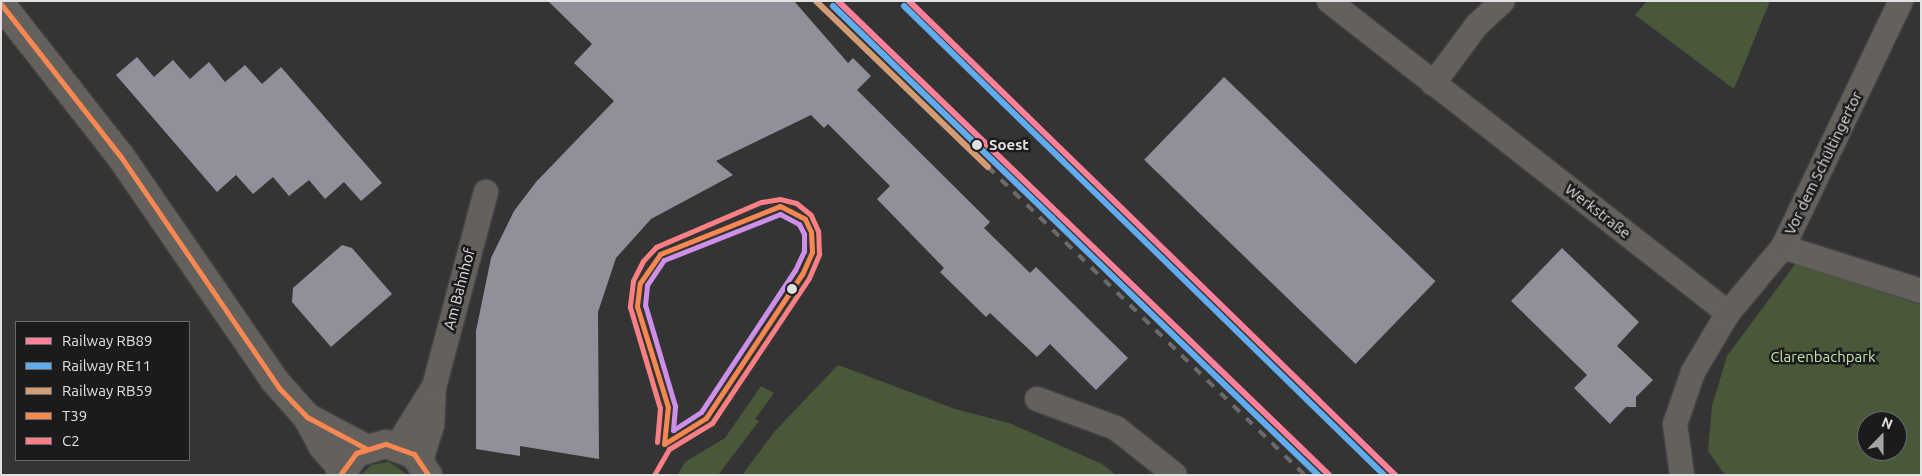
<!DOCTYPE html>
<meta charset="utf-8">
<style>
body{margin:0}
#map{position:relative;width:1922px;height:476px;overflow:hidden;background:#343435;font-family:Ubuntu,sans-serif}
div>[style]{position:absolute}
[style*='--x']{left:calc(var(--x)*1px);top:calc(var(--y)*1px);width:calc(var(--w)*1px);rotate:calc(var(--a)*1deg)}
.green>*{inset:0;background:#485839}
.building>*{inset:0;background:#8f909a;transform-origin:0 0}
.roads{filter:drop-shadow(0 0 1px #505051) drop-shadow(0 0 1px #505051)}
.minor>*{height:24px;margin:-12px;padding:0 12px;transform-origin:12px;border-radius:12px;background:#64615d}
.tertiary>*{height:28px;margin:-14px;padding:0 14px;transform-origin:14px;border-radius:14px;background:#64615d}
.rail>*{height:4px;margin-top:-2px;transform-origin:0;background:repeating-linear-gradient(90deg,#6b6a68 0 9px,transparent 0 18px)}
.bus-1>*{height:5px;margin:-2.5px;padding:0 2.5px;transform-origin:2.5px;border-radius:2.5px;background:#f88751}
.bus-2>*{height:5px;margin:-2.5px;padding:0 2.5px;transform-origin:2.5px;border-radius:2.5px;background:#ff8084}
.bus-3>*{height:5px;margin:-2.5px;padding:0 2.5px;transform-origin:2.5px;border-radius:2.5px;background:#ce8fe9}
.rail-1>*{height:6px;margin:-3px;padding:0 3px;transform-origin:3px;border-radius:3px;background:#ff8098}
.rail-2>*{height:6px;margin:-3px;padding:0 3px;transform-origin:3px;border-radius:3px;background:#60acee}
.rail-3>*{height:6px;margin:-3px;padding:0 3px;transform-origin:3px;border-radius:3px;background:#d39c74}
.dots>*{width:14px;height:14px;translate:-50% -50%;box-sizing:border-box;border:2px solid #1b1b1d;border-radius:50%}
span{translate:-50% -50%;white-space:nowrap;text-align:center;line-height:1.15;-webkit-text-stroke:5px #1b1b1d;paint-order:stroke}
.stop-label{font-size:15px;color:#e1e1e3;font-weight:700}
.left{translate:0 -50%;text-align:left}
.street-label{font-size:15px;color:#e1e1e3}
.park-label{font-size:15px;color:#c6e8a8}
.frame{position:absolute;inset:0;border:2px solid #e1e1e3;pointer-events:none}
.legend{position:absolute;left:15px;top:321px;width:175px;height:140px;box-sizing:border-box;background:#1b1b1d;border:1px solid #6a6a6c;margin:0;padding:6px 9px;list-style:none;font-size:15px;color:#e1e1e3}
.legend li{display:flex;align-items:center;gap:10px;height:25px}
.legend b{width:25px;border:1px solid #6a6a6c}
.north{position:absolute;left:1857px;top:411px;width:50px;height:50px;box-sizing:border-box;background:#1b1b1d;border:1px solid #6a6a6c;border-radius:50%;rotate:22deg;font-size:14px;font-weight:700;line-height:20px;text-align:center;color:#e1e1e3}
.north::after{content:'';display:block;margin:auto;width:18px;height:22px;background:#a4a4a6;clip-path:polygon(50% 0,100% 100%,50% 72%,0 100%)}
</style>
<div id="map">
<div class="green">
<i style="clip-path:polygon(1647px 1px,1770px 1px,1734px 89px,1635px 15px)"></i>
<i style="clip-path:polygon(evenodd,1796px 263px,1921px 305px,1921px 475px,1725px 475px,1708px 451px,1712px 406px,1727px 356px,1796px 263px,1867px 421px,1897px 421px,1897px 451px,1867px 451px,1867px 421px)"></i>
<i style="clip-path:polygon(838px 365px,955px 409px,1009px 423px,1102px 464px,1116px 475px,742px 475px,775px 431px)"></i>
<i style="clip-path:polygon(761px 386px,774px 393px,755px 419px,759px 421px,718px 475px,678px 474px,685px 462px,725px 438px)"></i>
<i style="clip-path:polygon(389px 462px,408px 475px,361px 475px,371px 465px)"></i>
</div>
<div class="building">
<i style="clip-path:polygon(548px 1px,794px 1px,848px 63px,853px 58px,871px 76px,857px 90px,990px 222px,984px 228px,1030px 273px,1036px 267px,1128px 358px,1096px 390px,1050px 344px,1037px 357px,990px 313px,986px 317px,940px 272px,944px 268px,877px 199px,890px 186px,828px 124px,824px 128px,811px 115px,716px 161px,733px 175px,651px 219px,616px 258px,598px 312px,599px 459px,520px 446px,520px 456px,476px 449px,476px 331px,491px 258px,514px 211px,536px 182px,614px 101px,574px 63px,592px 44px)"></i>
<i style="clip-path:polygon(137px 57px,154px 77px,173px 60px,190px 79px,209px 62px,225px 82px,245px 65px,262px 84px,281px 67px,382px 183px,361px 201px,344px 182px,325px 199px,309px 180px,289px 196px,273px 177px,253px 194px,236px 175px,217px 192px,116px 75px)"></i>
<i style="left:1224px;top:77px;width:294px;height:115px;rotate:44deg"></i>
<i style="clip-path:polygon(342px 245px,352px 248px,392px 294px,331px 347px,292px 302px,293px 288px)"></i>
<i style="clip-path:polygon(1562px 248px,1639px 322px,1617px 346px,1653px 380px,1636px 397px,1636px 407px,1626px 407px,1610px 424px,1574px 388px,1587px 375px,1511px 301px)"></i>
</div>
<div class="roads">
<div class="minor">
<i style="--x:1329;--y:1;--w:507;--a:38.02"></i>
<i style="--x:1433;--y:84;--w:74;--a:-53.3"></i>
<i style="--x:1477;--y:25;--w:35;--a:-43"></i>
<i style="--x:1783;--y:247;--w:145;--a:17.7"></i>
<i style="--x:1037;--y:399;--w:84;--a:20.2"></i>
<i style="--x:1116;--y:428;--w:75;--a:38.5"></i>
<i style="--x:397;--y:446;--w:65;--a:-58.3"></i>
<i style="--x:421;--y:461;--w:38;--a:-73"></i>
<i style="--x:432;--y:425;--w:38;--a:-87"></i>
<i style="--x:434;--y:387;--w:202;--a:-75.1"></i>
<i style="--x:1682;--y:475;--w:51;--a:-97.8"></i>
<i style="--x:1675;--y:424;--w:55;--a:-70.9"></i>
<i style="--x:1693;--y:372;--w:69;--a:-59.3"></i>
<i style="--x:1728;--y:313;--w:86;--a:-50.2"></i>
<i style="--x:1783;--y:247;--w:273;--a:-64.4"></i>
</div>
<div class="tertiary">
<i style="--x:1;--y:4;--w:194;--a:51.9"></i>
<i style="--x:121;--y:157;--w:270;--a:55.5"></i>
<i style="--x:274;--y:380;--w:50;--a:48.3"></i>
<i style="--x:307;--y:417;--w:34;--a:62"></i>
<i style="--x:323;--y:447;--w:30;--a:48"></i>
<i style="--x:307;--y:417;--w:66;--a:28.1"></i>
<i style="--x:340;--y:475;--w:27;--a:-54"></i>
<i style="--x:356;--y:453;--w:31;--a:-17"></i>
<i style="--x:386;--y:444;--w:30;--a:20"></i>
<i style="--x:414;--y:454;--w:25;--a:56"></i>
</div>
</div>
<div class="rail">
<i style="--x:988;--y:167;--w:442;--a:44.2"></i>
</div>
<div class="bus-1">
<i style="--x:1;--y:4;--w:194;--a:51.9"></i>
<i style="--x:121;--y:157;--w:280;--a:55.6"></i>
<i style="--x:279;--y:388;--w:40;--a:46"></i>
<i style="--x:307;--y:417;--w:66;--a:28.1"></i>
<i style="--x:780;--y:206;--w:28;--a:27"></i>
<i style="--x:805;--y:219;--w:14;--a:65"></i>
<i style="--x:811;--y:232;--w:20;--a:87"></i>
<i style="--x:812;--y:252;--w:24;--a:114"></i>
<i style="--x:802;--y:274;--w:173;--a:123.7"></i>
<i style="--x:706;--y:418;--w:49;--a:148.2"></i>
<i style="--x:664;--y:444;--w:37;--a:-84"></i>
<i style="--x:668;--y:407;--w:106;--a:-107.1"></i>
<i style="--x:637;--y:306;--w:23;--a:-83"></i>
<i style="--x:640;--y:283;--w:35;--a:-55"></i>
<i style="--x:660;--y:254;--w:129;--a:-21.8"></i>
<i style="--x:340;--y:475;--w:27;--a:-54"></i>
<i style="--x:356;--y:453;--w:31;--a:-17"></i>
<i style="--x:386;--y:444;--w:30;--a:20"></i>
<i style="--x:414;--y:454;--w:25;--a:56"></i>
</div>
<div class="bus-2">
<i style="--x:654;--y:475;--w:30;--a:-60"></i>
<i style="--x:669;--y:449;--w:50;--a:-31.2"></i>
<i style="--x:712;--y:423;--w:174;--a:-56.2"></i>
<i style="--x:809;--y:278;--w:26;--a:-67"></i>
<i style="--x:819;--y:254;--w:23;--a:-92"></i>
<i style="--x:818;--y:231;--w:17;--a:-114"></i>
<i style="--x:811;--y:215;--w:19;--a:-141"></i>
<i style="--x:796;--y:203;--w:16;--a:-166"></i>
<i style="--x:780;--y:199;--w:19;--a:171"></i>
<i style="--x:761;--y:202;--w:114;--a:156.8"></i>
<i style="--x:656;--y:247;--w:19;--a:133"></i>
<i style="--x:643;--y:261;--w:22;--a:117"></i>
<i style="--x:633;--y:281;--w:26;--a:97"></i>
<i style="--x:630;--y:307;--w:105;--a:73.5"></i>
<i style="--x:660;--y:408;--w:34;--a:95"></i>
</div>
<div class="bus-3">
<i style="--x:780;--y:214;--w:21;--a:28"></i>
<i style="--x:799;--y:224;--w:11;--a:63"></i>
<i style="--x:804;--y:234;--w:17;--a:90"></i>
<i style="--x:804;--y:251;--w:21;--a:115"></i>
<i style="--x:795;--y:270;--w:170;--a:123.5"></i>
<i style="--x:701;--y:412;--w:33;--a:147"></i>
<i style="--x:673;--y:430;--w:24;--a:-85"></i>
<i style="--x:675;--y:406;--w:105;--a:-106.5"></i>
<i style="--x:645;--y:305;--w:20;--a:-84"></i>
<i style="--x:647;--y:285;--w:30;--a:-56"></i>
<i style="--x:664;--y:260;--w:125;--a:-21.6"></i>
</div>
<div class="rail-1">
<i style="--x:838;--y:1;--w:682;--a:43.99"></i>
<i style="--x:909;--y:1;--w:679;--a:44.28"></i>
</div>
<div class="rail-2">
<i style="--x:833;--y:6;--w:675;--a:44.04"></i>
<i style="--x:904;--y:6;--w:671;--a:44.34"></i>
</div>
<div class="rail-3">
<i style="--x:816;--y:1;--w:239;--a:44"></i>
</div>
<div class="dots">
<i style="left:977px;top:145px;background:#e1e1e3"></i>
<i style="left:792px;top:289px;background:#e1e1e3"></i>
</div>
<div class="stop-label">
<span class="left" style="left:989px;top:145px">Soest</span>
</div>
<div class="street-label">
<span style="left:1823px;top:163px;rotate:-64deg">Vor dem Schültingertor</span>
<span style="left:1598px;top:211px;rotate:38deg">Werkstraße</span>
<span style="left:459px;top:289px;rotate:-75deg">Am Bahnhof</span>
</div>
<div class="park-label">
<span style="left:1823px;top:357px">Clarenbachpark</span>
</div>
<div class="frame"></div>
<ul class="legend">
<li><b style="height:6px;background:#ff8098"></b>Railway RB89</li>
<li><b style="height:6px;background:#60acee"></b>Railway RE11</li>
<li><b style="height:6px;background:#d39c74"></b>Railway RB59</li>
<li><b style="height:6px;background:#f88751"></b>T39</li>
<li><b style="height:6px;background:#ff8084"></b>C2</li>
</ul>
<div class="north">N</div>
</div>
